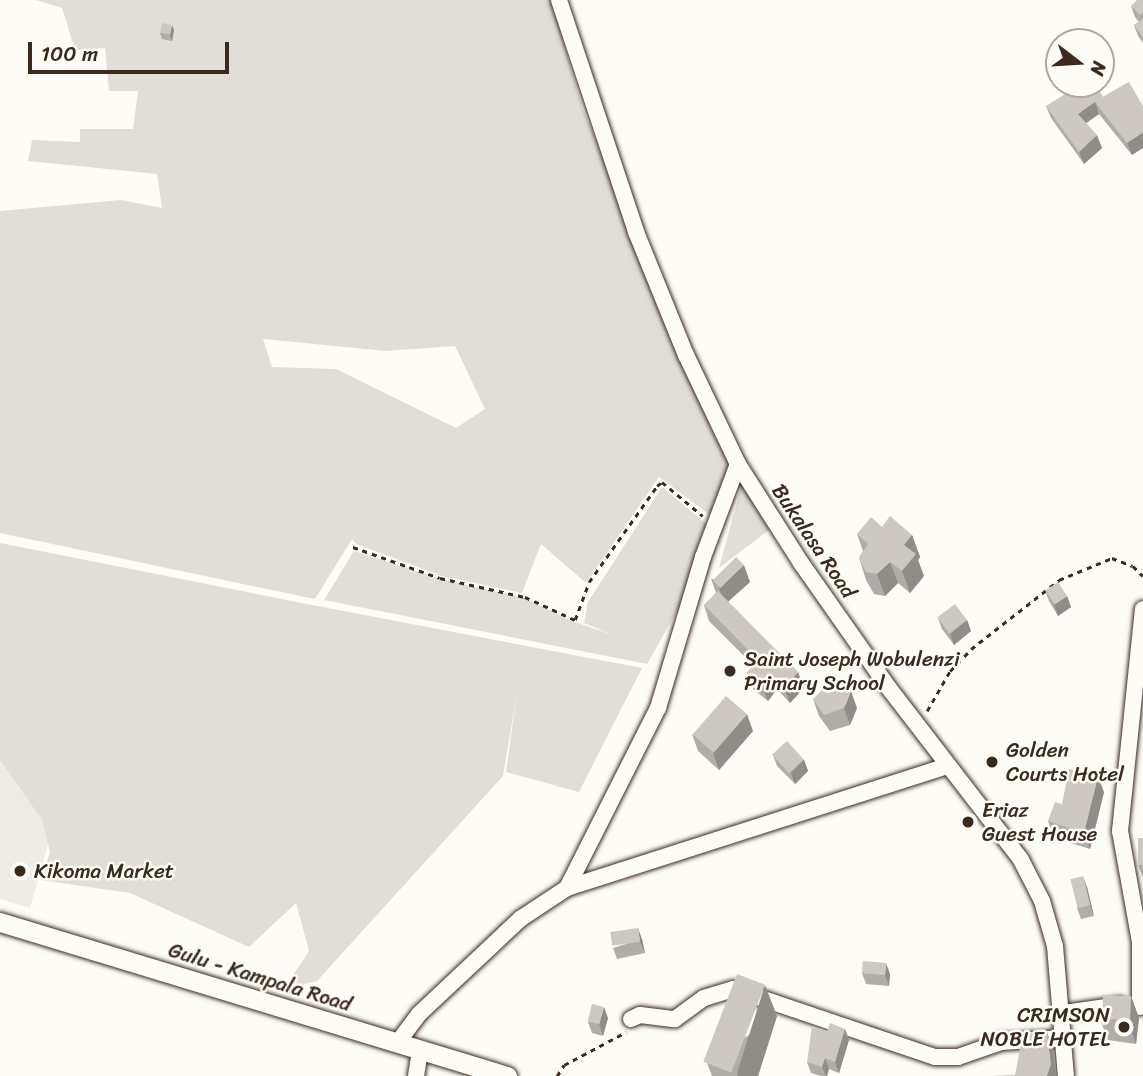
<!DOCTYPE html>
<style>
body{margin:0}
#map{position:relative;width:1143px;height:1076px;overflow:hidden;background:#fdfcf7;font-family:Sriracha,sans-serif}
div>[style]{position:absolute}
[style*='--x']{left:calc(var(--x)*1px);top:calc(var(--y)*1px);width:calc(var(--w)*1px);rotate:calc(var(--a)*1deg)}
.built>*{inset:0;background:#efece7}
.green>*{inset:0;background:#e1ded7}
.path>*{height:2.5px;margin-top:-1.25px;transform-origin:0;background:repeating-linear-gradient(90deg,#3b2a1e 0 5px,transparent 0 10px)}
.roads{filter:drop-shadow(0 0 2px #3b2a1e) drop-shadow(0 0 2px #3b2a1e)}
.minor>*{height:16px;margin:-8px;padding:0 8px;transform-origin:8px;border-radius:8px;background:#fdfcf7}
.major>*{height:19px;margin:-9.5px;padding:0 9.5px;transform-origin:9.5px;border-radius:9.5px;background:#fdfcf7}
.wall>*{inset:0;background:#b0aca7}
.shaded-wall>*{inset:0;background:#908c88}
.building>*{inset:0;background:#cdc8c2;transform-origin:0 0}
.dots>*{width:19px;height:19px;translate:-50% -50%;box-sizing:border-box;border:4px solid #fdfcf7;border-radius:50%}
span{translate:-50% -50%;white-space:nowrap;text-align:center;line-height:1.15;-webkit-text-stroke:5px #fdfcf7;paint-order:stroke}
.street-label{font-size:21px;color:#3b2a1e}
.poi-label{font-size:21px;color:#3b2a1e}
.left{translate:0 -50%;text-align:left}
.right{translate:-100% -50%;text-align:right}
.north{position:absolute;left:1045px;top:28px;width:70px;height:70px;box-sizing:border-box;background:#fdfcf7;border:2px solid #afa8a0;border-radius:50%;rotate:107deg;font-size:19px;font-weight:700;line-height:28px;text-align:center;color:#3b2a1e}
.north::after{content:'';display:block;margin:auto;width:24px;height:32px;background:#3b2a1e;clip-path:polygon(50% 0,100% 100%,50% 72%,0 100%)}
.scale{position:absolute;left:28px;top:42px;width:201px;height:32px;box-sizing:border-box;border:4px solid #3b2a1e;border-top:0;padding-left:9px;font-size:21px;line-height:24px;white-space:nowrap;color:#3b2a1e;-webkit-text-stroke:5px #fdfcf7;paint-order:stroke}
</style>
<div id="map">
<div class="built">
<i style="clip-path:polygon(0 760px,42px 820px,49px 841px,30px 908px,0 899px)"></i>
</div>
<div class="green">
<i style="clip-path:polygon(evenodd,36px 0,551px 0,583px 110px,718px 427px,711px 429px,727px 440px,734px 456px,710px 515px,659px 477px,586px 583px,541px 544px,522px 593px,442px 576px,356px 544px,352px 539px,315px 599px,0 533px,0 211px,121px 200px,162px 208px,157px 174px,28px 161px,32px 140px,80px 142px,80px 129px,133px 129px,138px 91px,109px 91px,105px 48px,75px 50px,62px 8px,36px 0,263px 339px,386px 351px,455px 346px,485px 409px,456px 428px,336px 369px,272px 367px,263px 339px)"></i>
<i style="clip-path:polygon(743px 480px,769px 530px,719px 568px)"></i>
<i style="clip-path:polygon(662px 487px,709px 526px,684px 599px,647px 664px,324px 600px,354px 551px,441px 579px,524px 598px,572px 621px,613px 635px,584px 623px,588px 602px)"></i>
<i style="clip-path:polygon(0 543px,307px 604px,642px 668px,579px 792px,506px 772px,517px 692px,503px 776px,317px 981px,284px 989px,309px 951px,296px 903px,249px 947px,130px 893px,41px 880px,50px 852px,42px 820px,0 760px)"></i>
</div>
<div class="path">
<i style="--x:353;--y:547;--w:92;--a:19.6"></i>
<i style="--x:440;--y:578;--w:87;--a:12.6"></i>
<i style="--x:525;--y:597;--w:55;--a:24.7"></i>
<i style="--x:575;--y:620;--w:40;--a:-69.8"></i>
<i style="--x:589;--y:582;--w:118;--a:-54.7"></i>
<i style="--x:657;--y:486;--w:6;--a:-39"></i>
<i style="--x:662;--y:482;--w:53;--a:39.7"></i>
<i style="--x:927;--y:711;--w:46;--a:-60.1"></i>
<i style="--x:950;--y:671;--w:30;--a:-46"></i>
<i style="--x:971;--y:649;--w:112;--a:-38.1"></i>
<i style="--x:1059;--y:580;--w:57;--a:-22.5"></i>
<i style="--x:1112;--y:558;--w:22;--a:21"></i>
<i style="--x:1133;--y:566;--w:14;--a:45"></i>
<i style="--x:557;--y:1076;--w:13;--a:-58"></i>
<i style="--x:564;--y:1065;--w:70;--a:-28"></i>
</div>
<div class="roads">
<div class="minor">
<i style="--x:559;--y:0;--w:244;--a:71.6"></i>
<i style="--x:636;--y:232;--w:133;--a:67.9"></i>
<i style="--x:686;--y:355;--w:121;--a:64.5"></i>
<i style="--x:738;--y:464;--w:117;--a:57.5"></i>
<i style="--x:801;--y:563;--w:151;--a:54.9"></i>
<i style="--x:888;--y:687;--w:218;--a:52.4"></i>
<i style="--x:1021;--y:860;--w:46;--a:62.9"></i>
<i style="--x:1042;--y:901;--w:47;--a:73.9"></i>
<i style="--x:1055;--y:946;--w:130;--a:85.2"></i>
<i style="--x:567;--y:888;--w:400;--a:-17.8"></i>
<i style="--x:1140;--y:1007;--w:65;--a:-90"></i>
<i style="--x:1140;--y:942;--w:113;--a:-100.2"></i>
<i style="--x:1120;--y:831;--w:223;--a:-84.1"></i>
<i style="--x:1064;--y:1013;--w:57;--a:-8.1"></i>
<i style="--x:631;--y:1019;--w:10;--a:-24"></i>
<i style="--x:640;--y:1015;--w:35;--a:7"></i>
<i style="--x:675;--y:1019;--w:36;--a:-36"></i>
<i style="--x:704;--y:998;--w:31;--a:-17"></i>
<i style="--x:734;--y:989;--w:212;--a:18.7"></i>
<i style="--x:935;--y:1057;--w:23;--a:0"></i>
<i style="--x:958;--y:1057;--w:46;--a:-19.2"></i>
<i style="--x:1001;--y:1042;--w:64;--a:-3.6"></i>
<i style="--x:398;--y:1042;--w:35;--a:-53"></i>
<i style="--x:419;--y:1014;--w:139;--a:-43.2"></i>
<i style="--x:520;--y:919;--w:56;--a:-33.4"></i>
<i style="--x:567;--y:888;--w:202;--a:-63.2"></i>
<i style="--x:658;--y:708;--w:158;--a:-73.4"></i>
<i style="--x:703;--y:557;--w:99;--a:-69.4"></i>
<i style="--x:416;--y:1076;--w:26;--a:-81"></i>
</div>
<div class="major">
<i style="--x:0;--y:922;--w:530;--a:16.9"></i>
</div>
</div>
<div class="wall">
<i style="clip-path:polygon(1143px 0,1143px 43px,1138px 36px,1134px 25px,1139px 22px,1135px 17px,1131px 6px)"></i>
<i style="clip-path:polygon(174px 30px,172px 41px,162px 39px,160px 33px)"></i>
<i style="clip-path:polygon(1129px 82px,1132px 155px,1099px 114px,1086px 123px,1102px 148px,1084px 164px,1051px 118px,1046px 106px,1103px 97px)"></i>
<i style="clip-path:polygon(882px 527px,912px 535px,920px 557px,918px 560px,924px 576px,910px 593px,898px 583px,885px 596px,874px 594px,866px 580px,859px 558px,863px 551px,857px 534px)"></i>
<i style="clip-path:polygon(711px 579px,750px 582px,728px 602px,804px 688px,790px 703px,777px 689px,768px 701px,753px 689px,747px 673px,753px 665px,709px 621px,704px 605px,716px 593px)"></i>
<i style="clip-path:polygon(1045px 590px,1067px 596px,1071px 607px,1058px 616px,1049px 601px)"></i>
<i style="clip-path:polygon(938px 618px,967px 620px,971px 631px,954px 645px,942px 629px)"></i>
<i style="clip-path:polygon(813px 699px,857px 708px,850px 725px,830px 731px,819px 716px)"></i>
<i style="clip-path:polygon(753px 731px,719px 770px,698px 751px,692px 734px)"></i>
<i style="clip-path:polygon(773px 755px,804px 760px,808px 771px,795px 784px,777px 766px)"></i>
<i style="clip-path:polygon(1104px 792px,1090px 849px,1054px 838px,1048px 821px,1062px 804px)"></i>
<i style="clip-path:polygon(1143px 838px,1143px 878px,1138px 865px)"></i>
<i style="clip-path:polygon(1087px 887px,1094px 916px,1081px 919px,1077px 908px)"></i>
<i style="clip-path:polygon(642px 939px,645px 953px,617px 959px,613px 948px)"></i>
<i style="clip-path:polygon(862px 973px,890px 974px,889px 986px,866px 984px)"></i>
<i style="clip-path:polygon(1131px 996px,1139px 1018px,1136px 1044px,1108px 1040px,1100px 1019px)"></i>
<i style="clip-path:polygon(777px 1016px,758px 1076px,712px 1076px,707px 1063px)"></i>
<i style="clip-path:polygon(608px 1018px,603px 1036px,592px 1033px,588px 1022px)"></i>
<i style="clip-path:polygon(845px 1029px,849px 1040px,839px 1073px,829px 1069px,827px 1076px,821px 1076px,811px 1073px,807px 1062px,827px 1031px)"></i>
</div>
<div class="shaded-wall">
<i style="clip-path:polygon(172px 25px,174px 30px,172px 41px,170px 35px)"></i>
<i style="clip-path:polygon(1095px 102px,1099px 114px,1082px 126px,1078px 114px)"></i>
<i style="clip-path:polygon(1143px 132px,1143px 148px,1132px 155px,1127px 143px)"></i>
<i style="clip-path:polygon(1097px 135px,1102px 148px,1084px 164px,1079px 152px)"></i>
<i style="clip-path:polygon(912px 535px,920px 557px,918px 560px,924px 576px,910px 593px,902px 571px,904px 545px)"></i>
<i style="clip-path:polygon(890px 562px,898px 583px,885px 596px,877px 574px)"></i>
<i style="clip-path:polygon(744px 565px,750px 582px,725px 604px,719px 588px)"></i>
<i style="clip-path:polygon(1067px 596px,1071px 607px,1058px 616px,1054px 605px)"></i>
<i style="clip-path:polygon(967px 620px,971px 631px,954px 645px,950px 634px)"></i>
<i style="clip-path:polygon(798px 672px,804px 688px,790px 703px,784px 687px)"></i>
<i style="clip-path:polygon(771px 673px,777px 689px,768px 701px,762px 685px)"></i>
<i style="clip-path:polygon(851px 691px,857px 708px,850px 725px,844px 708px)"></i>
<i style="clip-path:polygon(747px 714px,753px 731px,719px 770px,713px 753px)"></i>
<i style="clip-path:polygon(804px 760px,808px 771px,795px 784px,791px 773px)"></i>
<i style="clip-path:polygon(1098px 776px,1104px 792px,1090px 849px,1084px 833px)"></i>
<i style="clip-path:polygon(1083px 876px,1087px 887px,1094px 916px,1090px 905px)"></i>
<i style="clip-path:polygon(638px 928px,642px 939px,645px 953px,640px 942px)"></i>
<i style="clip-path:polygon(886px 963px,890px 974px,889px 986px,885px 975px)"></i>
<i style="clip-path:polygon(765px 985px,777px 1016px,758px 1076px,738px 1076px,737px 1073px)"></i>
<i style="clip-path:polygon(1131px 996px,1139px 1018px,1136px 1044px,1128px 1022px)"></i>
<i style="clip-path:polygon(604px 1007px,608px 1018px,603px 1036px,599px 1024px)"></i>
<i style="clip-path:polygon(845px 1029px,849px 1040px,839px 1073px,835px 1062px)"></i>
<i style="clip-path:polygon(1047px 1032px,1053px 1049px,1056px 1076px,1047px 1076px)"></i>
<i style="clip-path:polygon(825px 1058px,829px 1069px,827px 1076px,826px 1076px,822px 1067px)"></i>
</div>
<div class="building">
<i style="clip-path:polygon(1137px 0,1143px 0,1143px 12px,1140px 15px,1131px 6px)"></i>
<i style="clip-path:polygon(1143px 19px,1143px 37px,1134px 25px)"></i>
<i style="left:162px;top:23px;width:10px;height:10px;rotate:11deg"></i>
<i style="clip-path:polygon(1129px 82px,1143px 106px,1143px 132px,1127px 143px,1095px 102px,1078px 114px,1097px 135px,1079px 152px,1046px 106px,1081px 84px,1096px 84px,1103px 97px)"></i>
<i style="clip-path:polygon(890px 516px,912px 535px,904px 545px,916px 554px,902px 571px,890px 562px,877px 574px,866px 572px,859px 558px,868px 544px,857px 534px,871px 517px,882px 527px)"></i>
<i style="left:736px;top:557px;width:11px;height:33px;rotate:45deg"></i>
<i style="left:1058px;top:582px;width:17px;height:15px;rotate:57deg"></i>
<i style="clip-path:polygon(718px 591px,798px 672px,784px 687px,771px 673px,762px 685px,747px 673px,758px 660px,704px 605px)"></i>
<i style="left:955px;top:604px;width:20px;height:22px;rotate:53deg"></i>
<i style="clip-path:polygon(831px 681px,844px 681px,851px 691px,844px 708px,824px 715px,813px 699px)"></i>
<i style="left:726px;top:696px;width:28px;height:51px;rotate:41deg"></i>
<i style="left:787px;top:741px;width:25px;height:20px;rotate:48deg"></i>
<i style="clip-path:polygon(1069px 769px,1098px 776px,1084px 833px,1048px 821px,1055px 802px,1062px 804px)"></i>
<i style="left:1138px;top:838px;width:5px;height:27px"></i>
<i style="left:1083px;top:876px;width:30px;height:13px;rotate:76deg"></i>
<i style="left:638px;top:928px;width:14px;height:28px;rotate:82deg"></i>
<i style="left:863px;top:961px;width:23px;height:12px;rotate:5deg"></i>
<i style="left:737px;top:974px;width:30px;height:94px;rotate:21deg"></i>
<i style="left:1103px;top:995px;width:28px;height:24px;rotate:2deg"></i>
<i style="left:592px;top:1004px;width:12px;height:18px;rotate:14deg"></i>
<i style="clip-path:polygon(830px 1023px,845px 1029px,835px 1062px,825px 1058px,822px 1067px,807px 1062px,812px 1026px,827px 1031px)"></i>
<i style="clip-path:polygon(1047px 1032px,1051px 1064px,1047px 1076px,990px 1076px,1015px 1075px,1023px 1033px)"></i>
</div>
<div class="dots">
<i style="left:730px;top:671px;background:#3b2a1e"></i>
<i style="left:992px;top:762px;background:#3b2a1e"></i>
<i style="left:968px;top:822px;background:#3b2a1e"></i>
<i style="left:20px;top:871px;background:#3b2a1e"></i>
<i style="left:1124px;top:1027px;background:#3b2a1e"></i>
</div>
<div class="street-label">
<span style="left:814px;top:541px;rotate:56deg">Bukalasa Road</span>
<span style="left:260px;top:977px;rotate:17deg">Gulu - Kampala Road</span>
</div>
<div class="poi-label">
<span class="left" style="left:744px;top:671px">Saint Joseph Wobulenzi<br>Primary School</span>
<span class="left" style="left:1006px;top:762px">Golden<br>Courts Hotel</span>
<span class="left" style="left:982px;top:822px">Eriaz<br>Guest House</span>
<span class="left" style="left:34px;top:871px">Kikoma Market</span>
<span class="right" style="left:1110px;top:1027px">CRIMSON<br>NOBLE HOTEL</span>
</div>
<div class="north">N</div>
<div class="scale">100 m</div>
</div>
